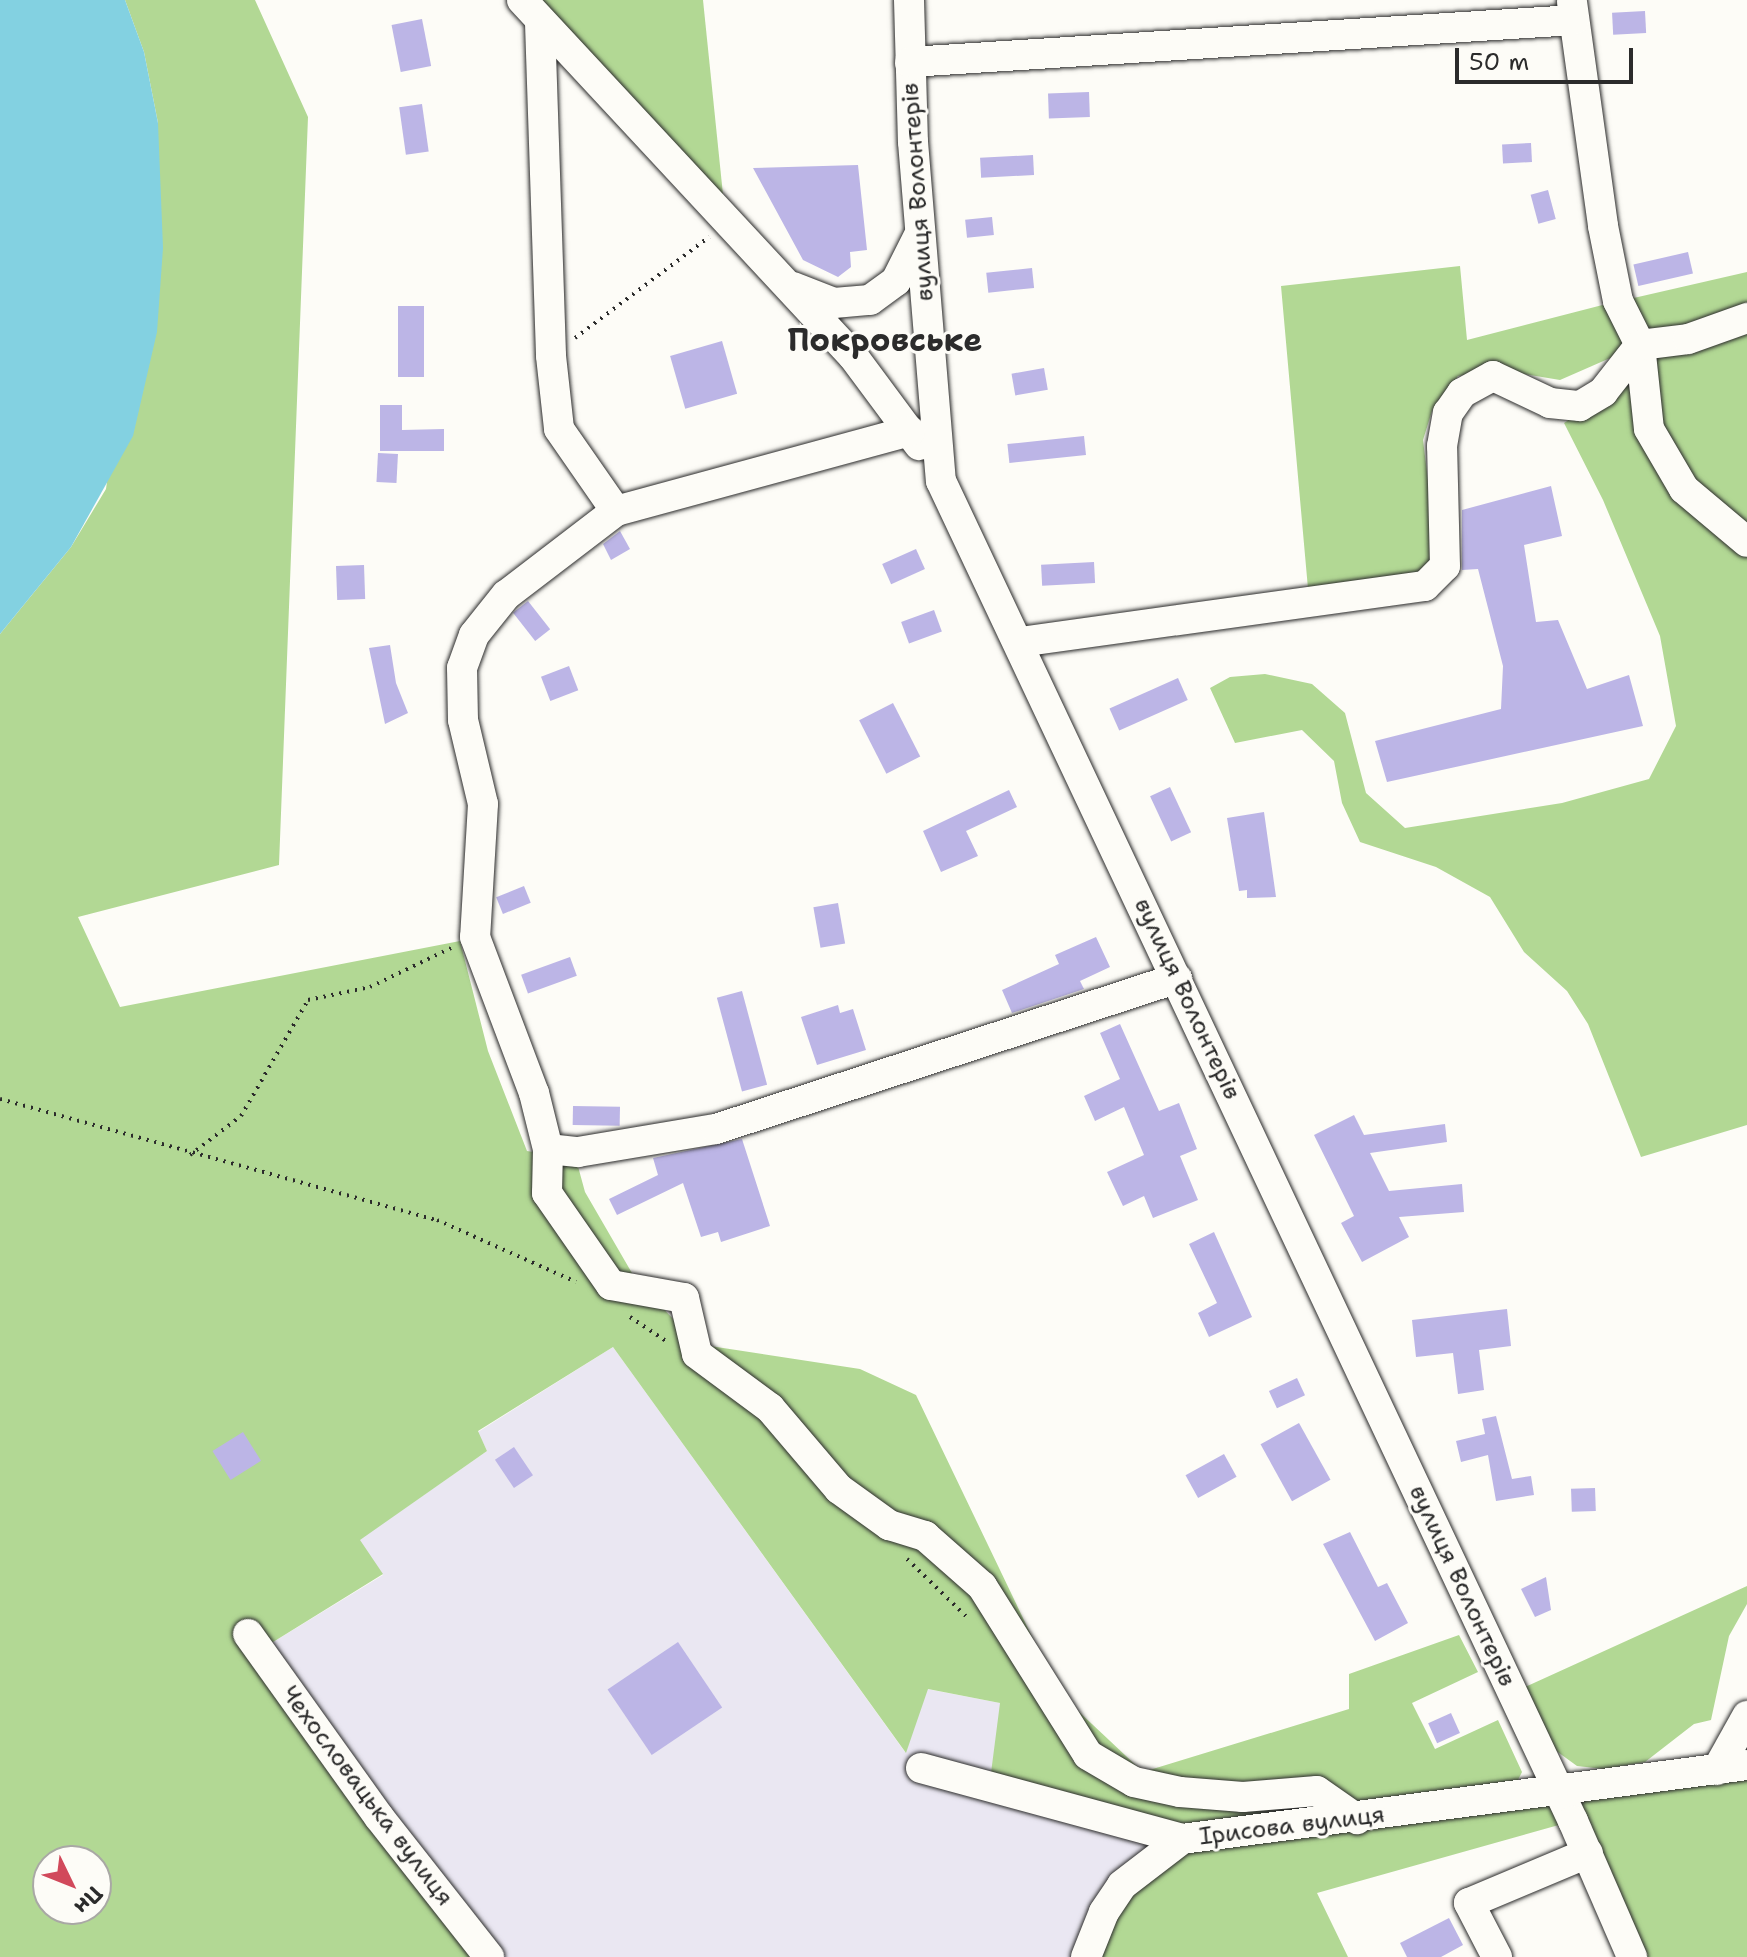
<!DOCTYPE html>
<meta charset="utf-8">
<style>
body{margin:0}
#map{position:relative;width:1747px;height:1957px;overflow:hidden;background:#fdfcf7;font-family:"Shantell Sans",sans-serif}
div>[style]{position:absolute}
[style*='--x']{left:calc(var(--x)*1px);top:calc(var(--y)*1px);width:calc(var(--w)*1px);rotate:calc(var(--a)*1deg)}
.built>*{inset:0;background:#eae7f2}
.green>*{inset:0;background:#b2d894}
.water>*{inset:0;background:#83d1e1}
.building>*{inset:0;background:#bcb5e6;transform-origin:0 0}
.path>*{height:4px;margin-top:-2px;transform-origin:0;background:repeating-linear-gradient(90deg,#2b2b2b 0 2px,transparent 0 8px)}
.roads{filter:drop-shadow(0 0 2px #2b2b2b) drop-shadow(0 0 2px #2b2b2b)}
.minor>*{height:30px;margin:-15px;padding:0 15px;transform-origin:15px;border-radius:15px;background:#fdfcf7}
span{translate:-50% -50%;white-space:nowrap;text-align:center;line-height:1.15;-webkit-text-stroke:6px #fdfcf7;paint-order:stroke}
.street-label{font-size:24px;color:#2b2b2b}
.district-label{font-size:32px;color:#2b2b2b;font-weight:700}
.north{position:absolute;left:32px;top:1845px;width:80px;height:80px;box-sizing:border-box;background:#fdfcf7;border:2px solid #a9a8a5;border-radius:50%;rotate:133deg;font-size:22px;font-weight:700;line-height:32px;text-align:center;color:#2b2b2b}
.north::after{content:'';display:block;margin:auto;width:28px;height:36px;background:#d1495b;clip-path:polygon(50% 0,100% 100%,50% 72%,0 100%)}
.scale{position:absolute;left:1455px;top:48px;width:178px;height:36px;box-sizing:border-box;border:4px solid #2b2b2b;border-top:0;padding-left:10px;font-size:24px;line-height:28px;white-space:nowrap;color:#2b2b2b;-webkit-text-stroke:6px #fdfcf7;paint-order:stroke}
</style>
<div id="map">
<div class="built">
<i style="clip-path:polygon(613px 1347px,905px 1752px,927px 1689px,1000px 1703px,1169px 1827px,1086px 1957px,489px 1957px,265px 1647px,383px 1575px,359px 1540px,487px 1451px,478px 1432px)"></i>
</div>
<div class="green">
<i style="clip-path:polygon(evenodd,125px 0,255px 0,308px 117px,279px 865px,78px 917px,120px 1007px,460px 941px,488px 1051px,527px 1151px,576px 1159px,585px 1192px,636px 1280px,697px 1344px,860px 1369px,916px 1395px,1059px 1693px,1143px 1772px,1349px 1709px,1349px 1674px,1459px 1635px,1478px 1672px,1412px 1703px,1435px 1749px,1498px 1720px,1522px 1772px,1516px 1784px,1169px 1827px,991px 1773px,1000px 1703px,928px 1689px,906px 1753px,613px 1347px,478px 1431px,487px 1451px,360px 1540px,383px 1574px,265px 1647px,489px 1957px,0 1957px,0 634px,71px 547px,106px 489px,158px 123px,144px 52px,125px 0,48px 1861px,96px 1861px,96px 1909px,48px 1909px,48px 1861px)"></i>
<i style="clip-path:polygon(522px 0,703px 0,726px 224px)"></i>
<i style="clip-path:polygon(1460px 266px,1467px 340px,1618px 301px,1640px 345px,1560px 380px,1500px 370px,1458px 376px,1432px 411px,1423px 440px,1440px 577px,1309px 600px,1281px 286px)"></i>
<i style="clip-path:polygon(1747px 272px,1747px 311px,1643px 337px,1625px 300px)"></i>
<i style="clip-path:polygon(1747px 326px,1747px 1125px,1641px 1157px,1588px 1024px,1567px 991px,1524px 952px,1490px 897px,1436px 867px,1360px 842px,1342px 803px,1334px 761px,1302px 730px,1235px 743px,1210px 688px,1230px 677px,1265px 674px,1312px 684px,1345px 713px,1366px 793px,1405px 828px,1562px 803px,1649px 779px,1676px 726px,1660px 636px,1603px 500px,1564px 423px,1606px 396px,1648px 354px)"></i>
<i style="clip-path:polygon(1747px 1586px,1747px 1604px,1729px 1636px,1711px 1720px,1694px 1724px,1645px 1762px,1604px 1769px,1577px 1766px,1555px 1750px,1523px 1688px)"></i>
<i style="clip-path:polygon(1747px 1765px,1747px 1957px,1632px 1957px,1573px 1821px,1317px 1893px,1348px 1957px,1086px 1957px,1164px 1851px)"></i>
</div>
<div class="water">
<i style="clip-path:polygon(0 0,125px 0,144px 52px,158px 123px,163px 248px,157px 332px,133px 436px,71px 547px,0 634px)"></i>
</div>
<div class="building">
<i style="left:1645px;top:11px;width:22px;height:33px;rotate:87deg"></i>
<i style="left:422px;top:19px;width:48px;height:31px;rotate:79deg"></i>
<i style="left:1089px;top:92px;width:25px;height:41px;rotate:88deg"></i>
<i style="left:422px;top:104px;width:48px;height:23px;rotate:82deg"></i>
<i style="left:1531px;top:143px;width:19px;height:29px;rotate:87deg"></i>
<i style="left:1033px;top:155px;width:20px;height:53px;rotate:87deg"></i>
<i style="clip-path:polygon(858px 165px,867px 250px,850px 252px,851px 267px,838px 277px,803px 260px,753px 168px)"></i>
<i style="left:1548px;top:190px;width:30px;height:18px;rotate:75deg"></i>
<i style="left:992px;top:217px;width:18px;height:27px;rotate:84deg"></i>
<i style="left:1688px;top:252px;width:22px;height:56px;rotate:77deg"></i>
<i style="left:1032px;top:268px;width:20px;height:46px;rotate:84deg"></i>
<i style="left:398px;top:306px;width:26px;height:71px"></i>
<i style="left:722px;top:341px;width:55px;height:54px;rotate:74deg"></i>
<i style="left:1044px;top:368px;width:22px;height:33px;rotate:80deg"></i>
<i style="clip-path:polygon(380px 405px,402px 405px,402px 430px,444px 429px,444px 451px,380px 451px)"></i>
<i style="left:1084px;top:436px;width:19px;height:77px;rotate:84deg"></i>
<i style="left:378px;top:453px;width:20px;height:29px;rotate:3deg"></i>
<i style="clip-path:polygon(1551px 486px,1562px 536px,1524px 545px,1536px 622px,1558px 620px,1587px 689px,1629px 675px,1643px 726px,1387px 782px,1375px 741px,1501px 709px,1503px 666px,1478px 569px,1462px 570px,1462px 510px)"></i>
<i style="clip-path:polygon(620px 531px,630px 549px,611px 560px,603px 544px)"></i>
<i style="left:916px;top:549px;width:22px;height:37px;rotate:66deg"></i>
<i style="left:1094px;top:562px;width:21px;height:53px;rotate:87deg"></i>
<i style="left:364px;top:565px;width:34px;height:28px;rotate:88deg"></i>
<i style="left:528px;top:601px;width:36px;height:19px;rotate:52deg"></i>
<i style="left:934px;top:610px;width:23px;height:35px;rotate:70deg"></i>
<i style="clip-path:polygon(390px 645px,396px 683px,408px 713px,385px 724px,369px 648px)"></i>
<i style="left:569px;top:666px;width:26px;height:30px;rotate:69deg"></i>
<i style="left:1178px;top:678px;width:24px;height:75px;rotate:66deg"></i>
<i style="left:893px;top:703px;width:60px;height:38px;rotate:63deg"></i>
<i style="left:1170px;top:787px;width:50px;height:22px;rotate:65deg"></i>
<i style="clip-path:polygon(1009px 790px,1017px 807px,966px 831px,978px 856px,941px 872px,923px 831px)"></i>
<i style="clip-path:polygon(1264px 812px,1276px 897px,1247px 898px,1247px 890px,1239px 891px,1227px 818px)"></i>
<i style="left:524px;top:886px;width:18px;height:30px;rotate:68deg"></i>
<i style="left:838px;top:903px;width:41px;height:25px;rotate:80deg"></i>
<i style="clip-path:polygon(1096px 937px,1110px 967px,1080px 981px,1084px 989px,1012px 1013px,1002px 990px,1059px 964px,1055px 955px)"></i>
<i style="left:570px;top:957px;width:20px;height:52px;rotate:70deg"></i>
<i style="left:742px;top:991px;width:97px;height:26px;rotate:75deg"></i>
<i style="clip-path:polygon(838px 1005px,840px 1013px,853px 1009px,866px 1050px,817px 1065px,801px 1017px)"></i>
<i style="clip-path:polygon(1120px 1024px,1159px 1111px,1179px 1103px,1197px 1149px,1180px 1156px,1198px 1200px,1153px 1218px,1144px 1196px,1123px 1206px,1107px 1172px,1144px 1155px,1124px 1107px,1095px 1121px,1084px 1096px,1120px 1079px,1100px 1033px)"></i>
<i style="left:573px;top:1106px;width:47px;height:19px;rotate:1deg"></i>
<i style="clip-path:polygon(1354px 1115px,1364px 1135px,1445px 1124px,1447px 1142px,1370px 1153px,1389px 1191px,1462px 1184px,1464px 1212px,1399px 1217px,1409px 1237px,1362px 1262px,1341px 1223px,1354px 1216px,1314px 1135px)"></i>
<i style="clip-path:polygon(742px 1139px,770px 1226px,721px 1242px,718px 1232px,701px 1237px,683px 1183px,617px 1215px,609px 1199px,658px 1175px,653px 1158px)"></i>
<i style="clip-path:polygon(1214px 1232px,1252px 1317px,1209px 1337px,1198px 1313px,1217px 1303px,1189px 1244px)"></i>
<i style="clip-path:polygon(1507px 1309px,1511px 1346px,1479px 1350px,1484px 1390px,1458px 1394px,1453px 1353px,1416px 1357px,1412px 1320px)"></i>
<i style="left:1297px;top:1378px;width:19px;height:31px;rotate:65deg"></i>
<i style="clip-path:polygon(1496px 1416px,1512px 1479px,1531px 1476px,1534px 1495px,1496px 1501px,1488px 1455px,1461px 1462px,1456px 1441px,1485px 1434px,1482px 1419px)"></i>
<i style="left:1299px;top:1423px;width:65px;height:44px;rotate:61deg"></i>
<i style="left:243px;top:1432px;width:34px;height:36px;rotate:58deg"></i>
<i style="left:514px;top:1447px;width:34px;height:23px;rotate:56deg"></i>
<i style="left:1224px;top:1454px;width:26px;height:44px;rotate:61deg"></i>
<i style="left:1595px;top:1488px;width:23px;height:24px;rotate:88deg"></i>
<i style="clip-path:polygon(1350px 1532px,1378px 1587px,1387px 1583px,1408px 1623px,1375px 1641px,1323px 1544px)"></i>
<i style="clip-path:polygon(1546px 1577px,1551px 1610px,1535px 1617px,1521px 1589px)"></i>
<i style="left:678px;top:1642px;width:79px;height:85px;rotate:56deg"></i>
<i style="left:1451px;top:1713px;width:22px;height:25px;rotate:66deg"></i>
<i style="clip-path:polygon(1449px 1918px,1463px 1945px,1441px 1957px,1407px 1957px,1400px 1943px)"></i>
</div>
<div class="path">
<i style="--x:575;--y:338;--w:168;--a:-37"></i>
<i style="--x:0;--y:1099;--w:453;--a:15.5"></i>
<i style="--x:437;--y:1220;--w:152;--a:24"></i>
<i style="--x:190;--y:1155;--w:64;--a:-37.4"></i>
<i style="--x:241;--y:1116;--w:134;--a:-60"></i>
<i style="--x:308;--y:1000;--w:63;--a:-11.8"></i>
<i style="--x:370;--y:987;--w:90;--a:-25.7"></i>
<i style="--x:630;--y:1317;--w:43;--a:33.7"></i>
<i style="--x:907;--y:1559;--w:86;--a:44.1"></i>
</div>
<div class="roads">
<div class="minor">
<i style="--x:522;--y:0;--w:486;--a:47.1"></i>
<i style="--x:853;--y:356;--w:111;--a:53.4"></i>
<i style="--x:909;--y:0;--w:142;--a:88.4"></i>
<i style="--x:913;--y:142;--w:340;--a:85.3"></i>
<i style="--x:941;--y:481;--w:1482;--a:64.75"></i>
<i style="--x:1573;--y:1821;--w:148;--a:66.5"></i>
<i style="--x:1572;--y:2;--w:226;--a:82.1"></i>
<i style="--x:1603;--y:226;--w:76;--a:78.7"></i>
<i style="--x:1618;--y:301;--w:49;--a:63.4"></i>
<i style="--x:1640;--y:345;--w:84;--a:83.9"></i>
<i style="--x:1649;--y:429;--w:69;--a:59.7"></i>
<i style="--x:1684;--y:489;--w:82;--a:40.1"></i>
<i style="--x:540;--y:23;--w:333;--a:88.1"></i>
<i style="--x:551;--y:356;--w:73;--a:83.7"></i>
<i style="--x:559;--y:429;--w:100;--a:55.2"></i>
<i style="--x:910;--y:62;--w:665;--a:-3.62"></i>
<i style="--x:793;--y:287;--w:44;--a:21.3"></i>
<i style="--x:834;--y:303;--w:36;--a:-5"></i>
<i style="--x:870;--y:300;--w:32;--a:-36"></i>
<i style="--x:896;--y:281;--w:51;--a:-63.4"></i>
<i style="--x:910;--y:431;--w:305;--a:164.8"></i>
<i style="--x:616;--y:511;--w:138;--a:142.6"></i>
<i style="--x:506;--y:595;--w:51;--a:128.7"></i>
<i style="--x:474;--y:635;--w:35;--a:110"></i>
<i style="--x:462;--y:668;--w:52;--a:88.9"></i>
<i style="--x:463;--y:720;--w:86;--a:76.6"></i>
<i style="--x:483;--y:804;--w:133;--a:93.4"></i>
<i style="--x:475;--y:937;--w:167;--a:69.3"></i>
<i style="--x:534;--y:1093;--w:58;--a:76"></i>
<i style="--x:548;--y:1149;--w:44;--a:91.3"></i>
<i style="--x:547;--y:1193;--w:112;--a:55.2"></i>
<i style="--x:611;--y:1285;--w:74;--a:10.1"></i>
<i style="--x:684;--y:1298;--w:57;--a:76.9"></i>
<i style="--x:697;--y:1354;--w:91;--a:36.5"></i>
<i style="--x:770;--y:1408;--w:106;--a:49.6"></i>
<i style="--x:839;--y:1489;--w:62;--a:35.8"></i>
<i style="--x:889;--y:1525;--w:38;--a:17"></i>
<i style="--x:925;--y:1536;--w:76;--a:41.3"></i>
<i style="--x:982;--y:1586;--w:199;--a:57.9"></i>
<i style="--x:1088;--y:1755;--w:53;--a:30.4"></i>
<i style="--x:1134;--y:1782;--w:47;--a:12.3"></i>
<i style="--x:1180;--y:1792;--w:63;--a:4.5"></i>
<i style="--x:1243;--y:1797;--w:74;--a:-4.6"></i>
<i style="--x:1317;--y:1791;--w:49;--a:35"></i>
<i style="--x:1020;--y:642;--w:409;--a:-7.9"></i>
<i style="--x:1425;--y:586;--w:28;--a:-45"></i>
<i style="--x:1445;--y:566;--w:120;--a:-91.4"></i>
<i style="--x:1442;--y:446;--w:34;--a:-80"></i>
<i style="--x:1448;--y:413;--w:24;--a:-55"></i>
<i style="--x:1462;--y:393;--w:35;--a:-29"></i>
<i style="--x:1493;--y:376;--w:63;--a:25.3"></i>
<i style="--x:1550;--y:403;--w:30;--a:6"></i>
<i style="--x:1580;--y:406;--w:27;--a:-31"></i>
<i style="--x:1603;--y:392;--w:60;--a:-51.8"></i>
<i style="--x:1640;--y:345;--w:48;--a:-7.1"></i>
<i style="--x:1688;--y:339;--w:63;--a:-19.6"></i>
<i style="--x:548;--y:1149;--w:30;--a:6"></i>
<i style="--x:578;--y:1152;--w:140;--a:-9.5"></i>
<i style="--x:716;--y:1129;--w:485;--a:-18.1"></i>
<i style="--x:248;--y:1634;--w:225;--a:54.4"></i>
<i style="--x:379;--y:1817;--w:178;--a:51.8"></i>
<i style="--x:921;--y:1768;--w:270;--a:15.2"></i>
<i style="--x:1717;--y:1770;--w:62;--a:-60.9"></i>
<i style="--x:1086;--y:1957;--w:48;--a:-68.2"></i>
<i style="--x:1104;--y:1912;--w:32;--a:-56"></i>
<i style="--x:1122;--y:1885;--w:76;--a:-37.5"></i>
<i style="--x:1182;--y:1839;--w:570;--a:-7.46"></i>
<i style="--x:1497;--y:1957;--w:61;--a:-117.4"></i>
<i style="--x:1469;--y:1903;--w:129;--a:-22.8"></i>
</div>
</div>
<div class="street-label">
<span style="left:918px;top:192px;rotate:-94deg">вулиця Волонтерів</span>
<span style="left:1187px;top:999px;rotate:65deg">вулиця Волонтерів</span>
<span style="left:1462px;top:1586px;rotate:65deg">вулиця Волонтерів</span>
<span style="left:367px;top:1796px;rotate:53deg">Чехословацька вулиця</span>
<span style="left:1292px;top:1826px;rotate:-7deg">Ірисова вулиця</span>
</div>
<div class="district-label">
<span style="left:885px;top:340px">Покровське</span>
</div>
<div class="north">Пн</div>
<div class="scale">50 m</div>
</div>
